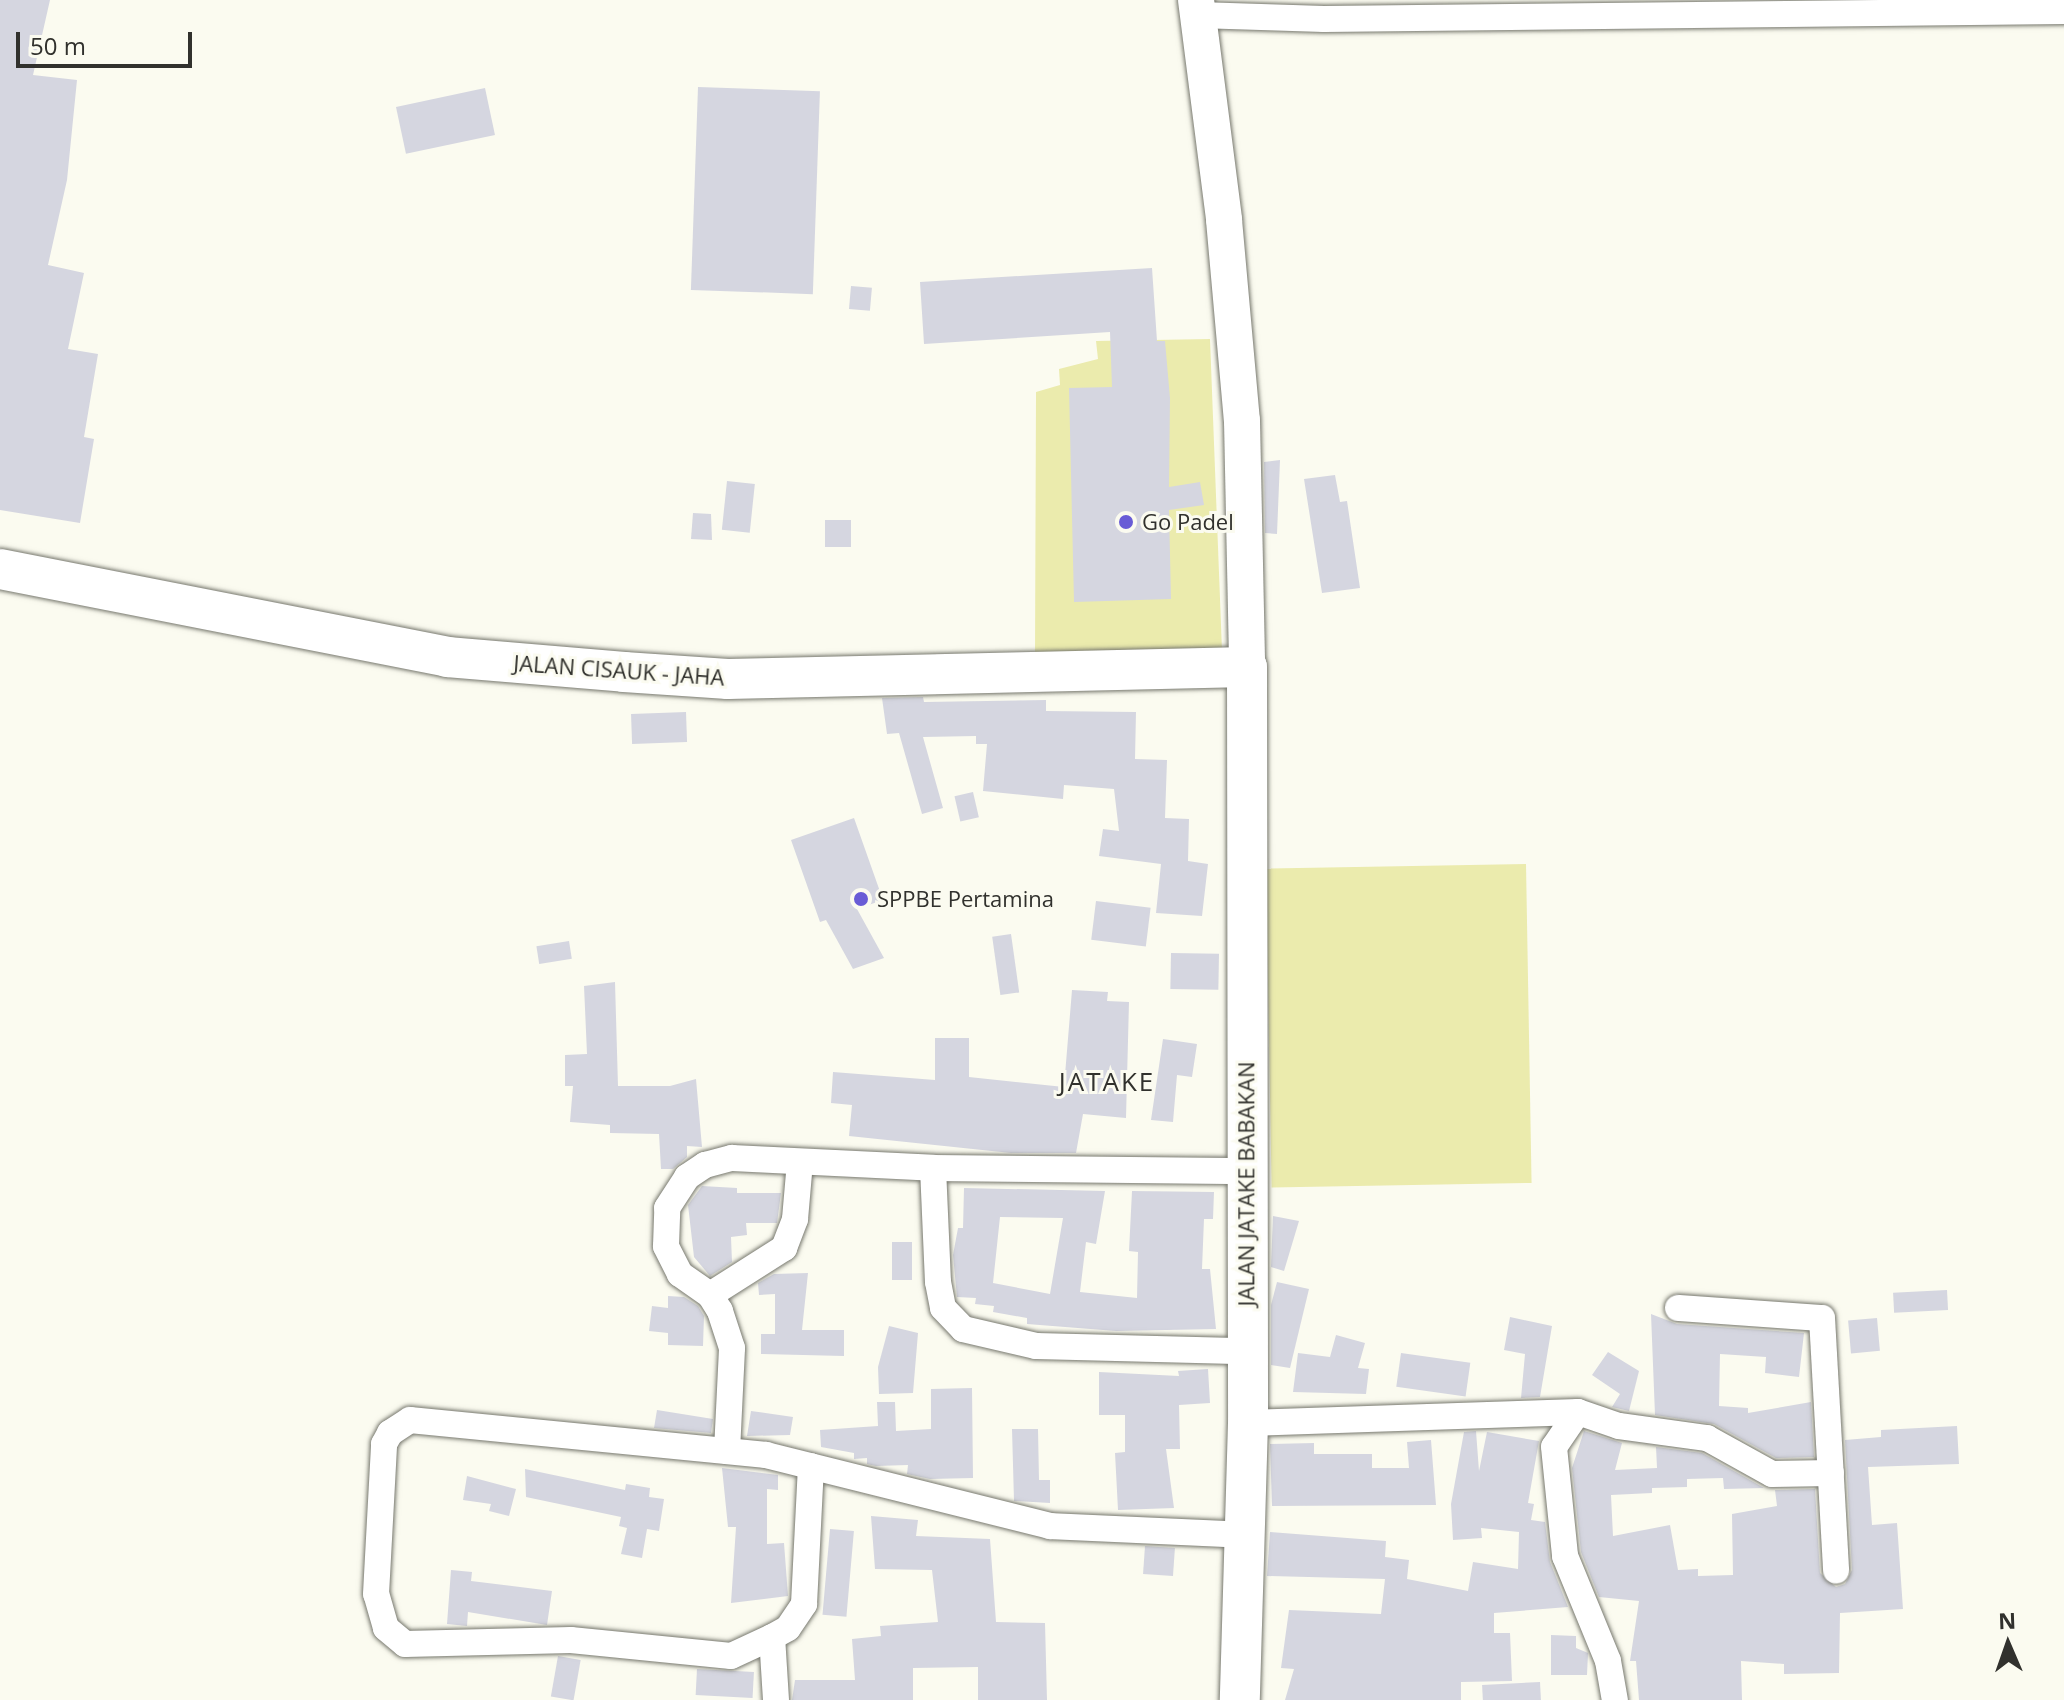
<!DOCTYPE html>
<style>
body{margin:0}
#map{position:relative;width:2064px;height:1700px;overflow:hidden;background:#fbfbf0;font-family:"Open Sans",sans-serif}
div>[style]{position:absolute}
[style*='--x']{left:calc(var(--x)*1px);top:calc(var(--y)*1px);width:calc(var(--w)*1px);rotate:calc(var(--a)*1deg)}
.green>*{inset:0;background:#ebebad;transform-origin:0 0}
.building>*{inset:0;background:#d5d6e0;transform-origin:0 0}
.roads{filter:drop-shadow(0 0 2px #77786e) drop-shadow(0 0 2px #77786e)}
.street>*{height:26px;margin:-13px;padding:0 13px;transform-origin:13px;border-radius:13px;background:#fff}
.secondary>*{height:36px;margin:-18px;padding:0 18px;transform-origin:18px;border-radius:18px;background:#fff}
.primary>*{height:40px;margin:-20px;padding:0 20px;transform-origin:20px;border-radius:20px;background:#fff}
.dots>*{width:22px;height:22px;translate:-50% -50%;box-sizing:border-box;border:4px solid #fbfbf0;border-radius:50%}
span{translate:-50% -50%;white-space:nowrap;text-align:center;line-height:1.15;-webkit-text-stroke:6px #fbfbf0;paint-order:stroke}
.poi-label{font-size:22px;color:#31312d}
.left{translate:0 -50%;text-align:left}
.street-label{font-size:22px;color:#31312d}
.quarter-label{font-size:26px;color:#31312d;letter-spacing:2px}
.north{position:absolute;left:1968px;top:1604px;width:80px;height:80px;-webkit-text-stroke:6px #fbfbf0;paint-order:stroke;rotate:358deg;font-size:22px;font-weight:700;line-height:32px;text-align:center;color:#31312d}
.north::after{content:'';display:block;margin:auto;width:28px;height:36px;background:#31312d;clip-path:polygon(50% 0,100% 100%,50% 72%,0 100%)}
.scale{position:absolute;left:16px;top:32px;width:176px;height:36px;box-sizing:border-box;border:4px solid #31312d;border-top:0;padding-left:10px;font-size:24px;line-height:28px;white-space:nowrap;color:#31312d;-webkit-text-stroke:6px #fbfbf0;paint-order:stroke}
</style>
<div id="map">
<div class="green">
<i style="clip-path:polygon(1210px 339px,1222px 651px,1035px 656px,1036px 392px,1060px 385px,1059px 369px,1098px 359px,1096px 341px)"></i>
<i style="left:1526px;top:864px;width:319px;height:260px;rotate:89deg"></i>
</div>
<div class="building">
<i style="clip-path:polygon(0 0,50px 0,33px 75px,77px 80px,67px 180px,48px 265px,84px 273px,68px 349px,98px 354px,84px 437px,94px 439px,80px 523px,0 510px)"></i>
<i style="left:698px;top:87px;width:122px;height:203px;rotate:2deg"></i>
<i style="left:485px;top:88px;width:48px;height:91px;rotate:78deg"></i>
<i style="clip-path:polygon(1152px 268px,1157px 341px,1165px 341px,1170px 398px,1169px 487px,1200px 482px,1204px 505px,1169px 510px,1171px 599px,1074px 602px,1069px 388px,1112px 387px,1110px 332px,924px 344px,920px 282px)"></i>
<i style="left:851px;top:286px;width:21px;height:23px;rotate:5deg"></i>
<i style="clip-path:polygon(1280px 460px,1277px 534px,1265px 533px,1264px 462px)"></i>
<i style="clip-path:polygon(1335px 475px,1340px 502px,1347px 501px,1360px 588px,1322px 593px,1304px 479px)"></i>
<i style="left:727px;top:481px;width:28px;height:49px;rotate:6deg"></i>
<i style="clip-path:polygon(693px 513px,711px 514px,712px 540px,691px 539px)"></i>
<i style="left:851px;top:520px;width:27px;height:26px;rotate:90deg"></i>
<i style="clip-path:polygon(923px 697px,924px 702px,1046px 700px,1046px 711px,1136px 712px,1135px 759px,1167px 760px,1165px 818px,1189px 819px,1188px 861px,1208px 864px,1202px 916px,1156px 913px,1161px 864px,1099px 856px,1103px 829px,1119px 831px,1114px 789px,1064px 785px,1063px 799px,983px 791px,987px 744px,976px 744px,976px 736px,923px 737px,943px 808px,922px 814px,899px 733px,887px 734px,882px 698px)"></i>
<i style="left:686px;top:712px;width:30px;height:55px;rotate:88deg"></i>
<i style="left:973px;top:792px;width:26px;height:19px;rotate:77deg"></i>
<i style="clip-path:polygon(854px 818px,883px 900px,857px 909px,884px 958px,853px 969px,826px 920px,820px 922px,791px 840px)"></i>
<i style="left:1096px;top:901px;width:55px;height:39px;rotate:7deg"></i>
<i style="left:1011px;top:934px;width:59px;height:19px;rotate:82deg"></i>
<i style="left:569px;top:941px;width:18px;height:33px;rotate:81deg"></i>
<i style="left:1171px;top:953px;width:48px;height:36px;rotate:1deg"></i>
<i style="clip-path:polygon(615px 982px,618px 1086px,670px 1086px,696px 1079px,702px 1147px,687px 1146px,687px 1157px,673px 1169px,661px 1169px,659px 1134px,610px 1133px,610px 1125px,570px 1122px,573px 1086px,565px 1086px,565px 1055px,587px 1054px,584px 986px)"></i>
<i style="clip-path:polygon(1072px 990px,1108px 992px,1107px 1001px,1129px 1002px,1126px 1118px,1083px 1114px,1076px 1153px,1011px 1153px,849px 1136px,852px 1105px,831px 1103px,833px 1072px,935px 1080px,935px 1038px,969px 1038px,969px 1077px,1064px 1087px)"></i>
<i style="clip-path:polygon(1163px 1039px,1197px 1044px,1192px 1077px,1177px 1075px,1173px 1122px,1151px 1120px)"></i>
<i style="clip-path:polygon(702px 1186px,737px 1188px,737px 1193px,781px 1193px,777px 1223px,746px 1223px,747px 1235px,731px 1237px,732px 1262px,710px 1276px,694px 1257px,688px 1205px)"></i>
<i style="clip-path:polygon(evenodd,964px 1188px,1105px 1191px,1096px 1244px,1086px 1242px,1080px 1292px,1137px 1298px,1138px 1252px,1129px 1251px,1132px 1191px,1214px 1192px,1213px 1219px,1204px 1219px,1202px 1269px,1210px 1269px,1216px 1329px,1116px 1331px,1027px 1324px,1027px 1318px,993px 1312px,994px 1306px,975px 1304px,976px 1298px,957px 1297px,953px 1255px,958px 1228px,963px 1228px,964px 1188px,1000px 1217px,1063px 1218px,1050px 1294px,993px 1283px,1000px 1217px)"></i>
<i style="clip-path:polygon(1273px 1216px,1299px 1221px,1284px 1271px,1271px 1267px)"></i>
<i style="left:892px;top:1242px;width:20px;height:38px"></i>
<i style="clip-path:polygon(808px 1273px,802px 1330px,844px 1330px,844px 1356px,761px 1354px,761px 1334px,775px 1334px,775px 1294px,759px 1295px,758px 1283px,774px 1274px)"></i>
<i style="clip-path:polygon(1277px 1282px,1309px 1289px,1290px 1368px,1271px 1365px,1271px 1305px)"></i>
<i style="left:1947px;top:1290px;width:20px;height:54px;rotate:87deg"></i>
<i style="clip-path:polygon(668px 1296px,684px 1297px,698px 1306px,704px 1316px,703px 1346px,668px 1345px,668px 1333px,649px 1331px,652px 1306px,668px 1308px)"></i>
<i style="clip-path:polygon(1651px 1314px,1677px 1324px,1804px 1333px,1799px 1377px,1765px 1373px,1766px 1357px,1720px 1354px,1719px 1406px,1748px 1408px,1748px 1413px,1811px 1402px,1814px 1457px,1776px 1458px,1714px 1424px,1655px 1415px)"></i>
<i style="clip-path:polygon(1510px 1317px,1552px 1326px,1540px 1397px,1521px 1398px,1525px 1354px,1504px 1350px)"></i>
<i style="left:1877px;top:1318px;width:33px;height:29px;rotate:85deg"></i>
<i style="clip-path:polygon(889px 1326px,918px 1333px,913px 1393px,879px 1394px,878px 1367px)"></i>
<i style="clip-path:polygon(1336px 1335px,1365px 1343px,1358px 1368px,1369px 1369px,1366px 1394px,1293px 1392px,1298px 1353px,1330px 1357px)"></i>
<i style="clip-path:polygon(1608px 1352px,1639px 1371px,1629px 1411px,1612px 1407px,1620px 1394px,1592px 1375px)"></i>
<i style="left:1401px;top:1353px;width:70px;height:34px;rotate:8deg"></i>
<i style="clip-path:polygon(1208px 1369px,1210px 1403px,1179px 1405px,1180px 1449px,1166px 1449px,1174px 1508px,1118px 1510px,1115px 1453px,1125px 1452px,1125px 1415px,1099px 1415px,1099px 1372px,1179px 1376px,1178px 1371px)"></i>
<i style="clip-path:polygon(972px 1388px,973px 1478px,930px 1479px,907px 1474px,908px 1465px,876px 1466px,867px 1464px,867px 1458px,854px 1459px,854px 1453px,821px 1447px,820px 1430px,878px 1426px,877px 1402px,895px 1402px,896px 1431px,931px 1429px,931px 1389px)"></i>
<i style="clip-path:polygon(657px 1410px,713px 1419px,711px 1433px,654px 1428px)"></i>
<i style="clip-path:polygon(751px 1411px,793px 1417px,790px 1435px,747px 1436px)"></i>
<i style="clip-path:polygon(1957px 1426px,1959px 1464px,1868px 1467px,1872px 1525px,1897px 1523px,1903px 1609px,1840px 1613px,1839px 1673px,1784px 1674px,1784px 1664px,1741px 1661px,1742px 1700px,1639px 1700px,1636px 1661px,1630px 1661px,1639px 1601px,1599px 1597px,1581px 1552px,1572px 1468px,1584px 1431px,1622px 1443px,1615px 1470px,1657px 1468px,1656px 1447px,1702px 1453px,1764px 1488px,1724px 1489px,1723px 1478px,1687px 1479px,1687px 1487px,1652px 1488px,1652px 1493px,1611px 1495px,1613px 1536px,1670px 1525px,1678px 1570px,1698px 1569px,1698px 1576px,1733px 1575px,1732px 1514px,1777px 1506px,1775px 1490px,1815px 1489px,1820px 1573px,1836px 1587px,1845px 1584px,1852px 1570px,1845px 1440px,1881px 1437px,1881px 1430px)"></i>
<i style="clip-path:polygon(1012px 1429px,1038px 1429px,1039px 1480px,1050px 1480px,1050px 1503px,1014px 1501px)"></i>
<i style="clip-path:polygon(1476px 1431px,1479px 1471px,1487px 1432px,1539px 1441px,1528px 1503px,1534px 1504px,1531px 1520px,1545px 1522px,1550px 1562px,1568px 1607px,1494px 1613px,1494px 1633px,1510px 1633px,1512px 1681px,1461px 1682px,1461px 1700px,1285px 1700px,1294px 1669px,1281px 1668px,1289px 1610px,1381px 1614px,1385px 1579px,1267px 1576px,1270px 1532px,1386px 1541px,1385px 1557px,1409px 1560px,1407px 1579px,1468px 1591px,1473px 1562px,1518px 1569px,1519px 1532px,1481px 1528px,1482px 1538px,1453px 1540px,1451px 1504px,1464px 1432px)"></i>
<i style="clip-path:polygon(1431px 1440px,1436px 1505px,1272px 1506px,1270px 1444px,1314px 1443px,1314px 1454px,1372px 1454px,1372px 1468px,1409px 1468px,1407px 1442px)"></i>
<i style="clip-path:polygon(722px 1468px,778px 1475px,778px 1490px,767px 1489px,767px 1544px,784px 1543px,788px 1596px,731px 1603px,736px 1527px,728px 1527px)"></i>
<i style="clip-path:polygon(525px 1469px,625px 1490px,626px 1484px,650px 1488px,649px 1497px,664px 1499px,659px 1531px,647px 1529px,642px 1558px,621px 1554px,627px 1528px,619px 1526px,621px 1517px,526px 1497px)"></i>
<i style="clip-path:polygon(467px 1476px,516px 1489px,509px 1516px,489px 1511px,491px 1504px,463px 1500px)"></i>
<i style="clip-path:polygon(871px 1516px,918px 1520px,916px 1536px,990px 1539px,996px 1622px,1045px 1623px,1047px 1700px,978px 1700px,978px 1667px,913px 1668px,913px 1700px,792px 1700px,795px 1680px,855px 1680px,852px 1639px,881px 1636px,880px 1626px,938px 1622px,932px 1570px,875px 1569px)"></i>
<i style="left:830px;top:1529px;width:24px;height:86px;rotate:5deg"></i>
<i style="left:1145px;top:1546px;width:30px;height:28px;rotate:4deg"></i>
<i style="clip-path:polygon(451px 1570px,472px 1572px,471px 1581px,552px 1591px,547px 1625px,468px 1612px,467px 1626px,447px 1624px)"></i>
<i style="clip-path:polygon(1551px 1635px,1576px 1636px,1576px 1648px,1588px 1653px,1587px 1675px,1551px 1675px)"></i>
<i style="left:558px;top:1656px;width:23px;height:41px;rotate:10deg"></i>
<i style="left:697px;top:1669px;width:57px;height:26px;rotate:3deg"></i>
<i style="left:1540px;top:1682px;width:18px;height:58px;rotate:87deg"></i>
</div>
<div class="roads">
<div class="street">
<i style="--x:1198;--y:15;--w:126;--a:1.8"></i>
<i style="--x:1324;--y:19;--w:740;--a:-0.62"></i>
<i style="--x:933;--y:1168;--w:114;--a:87.5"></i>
<i style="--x:938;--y:1282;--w:26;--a:79"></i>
<i style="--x:943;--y:1308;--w:29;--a:46"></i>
<i style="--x:963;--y:1329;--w:75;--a:13.1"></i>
<i style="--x:1036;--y:1346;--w:210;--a:1.4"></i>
<i style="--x:710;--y:1295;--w:88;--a:-32.4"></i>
<i style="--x:784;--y:1248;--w:31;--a:-69"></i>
<i style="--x:795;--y:1219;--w:57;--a:-85"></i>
<i style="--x:1678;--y:1308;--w:144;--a:4"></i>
<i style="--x:1822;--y:1318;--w:253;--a:86.8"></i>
<i style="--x:1578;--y:1412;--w:42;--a:124.4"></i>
<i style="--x:1554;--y:1447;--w:110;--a:84.2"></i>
<i style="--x:1565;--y:1556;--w:113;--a:67.7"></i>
<i style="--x:1608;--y:1661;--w:40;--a:80"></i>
<i style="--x:1248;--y:1423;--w:330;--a:-1.9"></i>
<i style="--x:1578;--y:1412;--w:43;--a:18.9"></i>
<i style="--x:1619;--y:1426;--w:89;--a:7.8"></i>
<i style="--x:1707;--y:1438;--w:74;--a:29"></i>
<i style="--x:1772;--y:1474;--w:59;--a:-1"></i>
<i style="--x:727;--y:1451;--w:103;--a:-87.2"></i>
<i style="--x:732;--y:1348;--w:39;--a:-108"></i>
<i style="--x:720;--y:1311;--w:19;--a:-122"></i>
<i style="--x:710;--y:1295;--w:37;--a:-145"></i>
<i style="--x:680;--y:1274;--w:31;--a:-117"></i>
<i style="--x:666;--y:1246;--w:38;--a:-88"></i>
<i style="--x:667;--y:1208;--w:37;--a:-57"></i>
<i style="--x:687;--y:1177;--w:22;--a:-34"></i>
<i style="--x:705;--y:1165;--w:28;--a:-15"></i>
<i style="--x:732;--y:1158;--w:201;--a:2.8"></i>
<i style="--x:933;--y:1168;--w:312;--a:0.6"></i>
<i style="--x:772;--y:1637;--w:18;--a:-29"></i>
<i style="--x:788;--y:1628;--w:29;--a:-56"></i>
<i style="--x:804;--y:1604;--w:138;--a:-87.1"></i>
<i style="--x:776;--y:1700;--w:63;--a:-93.6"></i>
<i style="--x:772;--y:1637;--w:45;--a:155.1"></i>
<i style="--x:731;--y:1656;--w:161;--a:-174.3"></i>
<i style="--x:571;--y:1640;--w:166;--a:178.6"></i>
<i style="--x:405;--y:1644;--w:25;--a:-140"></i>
<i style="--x:386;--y:1628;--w:35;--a:-106"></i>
<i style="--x:376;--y:1594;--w:150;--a:-86.9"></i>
<i style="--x:384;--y:1444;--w:13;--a:-61"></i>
<i style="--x:390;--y:1433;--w:24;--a:-33"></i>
<i style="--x:410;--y:1420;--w:358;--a:5.6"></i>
<i style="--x:766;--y:1455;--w:293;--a:14"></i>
<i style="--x:1050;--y:1526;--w:196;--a:2.6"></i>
</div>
<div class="secondary">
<i style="--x:1196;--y:0;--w:222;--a:82.7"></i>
<i style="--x:1224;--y:220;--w:202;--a:84.9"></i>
<i style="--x:1242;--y:421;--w:246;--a:88.8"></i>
</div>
<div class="primary">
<i style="--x:0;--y:569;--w:456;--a:11.1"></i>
<i style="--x:447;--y:657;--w:178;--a:4.8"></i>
<i style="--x:624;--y:672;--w:104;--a:3.9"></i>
<i style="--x:728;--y:679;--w:519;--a:-1.32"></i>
<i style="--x:1247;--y:667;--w:756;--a:89.92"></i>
<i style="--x:1248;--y:1423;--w:277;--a:91.7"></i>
</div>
</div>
<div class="dots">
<i style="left:1126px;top:522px;background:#695cd6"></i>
<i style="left:861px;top:899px;background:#695cd6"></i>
</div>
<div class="poi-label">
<span class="left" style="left:1142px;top:522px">Go Padel</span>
<span class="left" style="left:877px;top:899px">SPPBE Pertamina</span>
</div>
<div class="street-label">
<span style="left:619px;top:670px;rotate:4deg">JALAN CISAUK - JAHA</span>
<span style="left:1246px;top:1184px;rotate:-90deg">JALAN JATAKE BABAKAN</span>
</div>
<div class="quarter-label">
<span style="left:1107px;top:1082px">JATAKE</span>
</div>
<div class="north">N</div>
<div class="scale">50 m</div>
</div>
